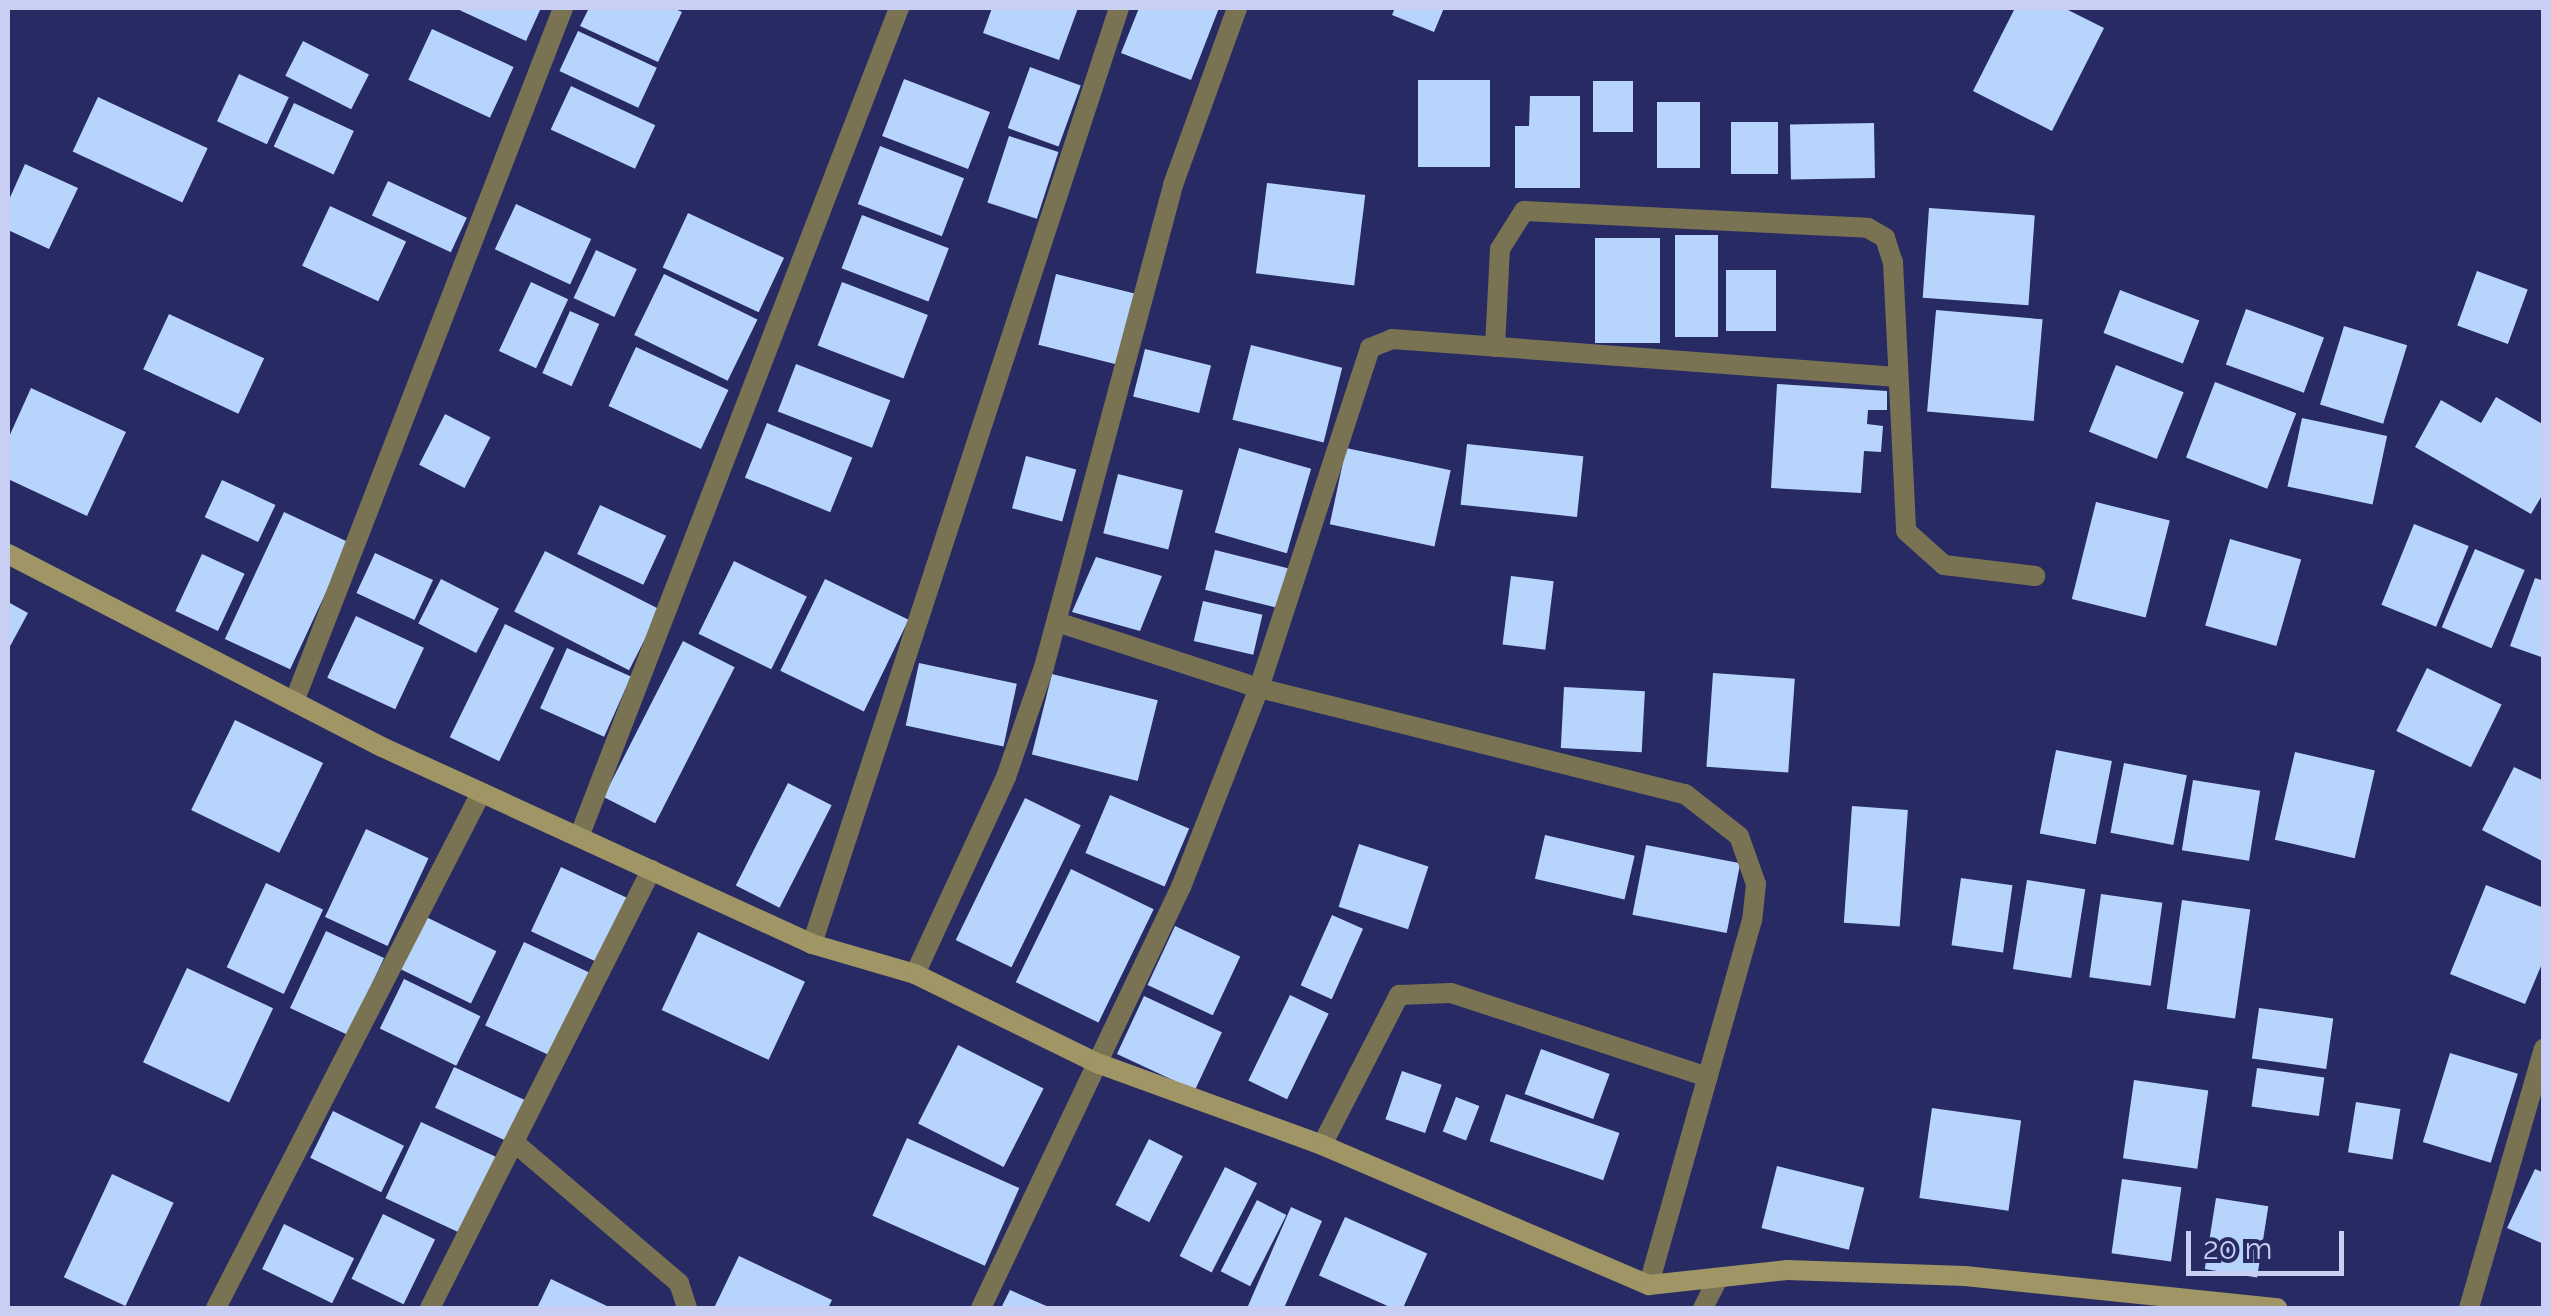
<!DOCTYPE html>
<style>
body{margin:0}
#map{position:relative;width:2551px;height:1316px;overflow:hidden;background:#272a63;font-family:Raleway,sans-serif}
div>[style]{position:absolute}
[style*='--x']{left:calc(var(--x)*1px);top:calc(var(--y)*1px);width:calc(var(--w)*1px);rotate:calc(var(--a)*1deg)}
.building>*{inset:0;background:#b7d4fd;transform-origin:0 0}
.street>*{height:20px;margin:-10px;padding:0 10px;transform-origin:10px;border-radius:10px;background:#797253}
.secondary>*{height:20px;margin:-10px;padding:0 10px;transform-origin:10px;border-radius:10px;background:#a09564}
span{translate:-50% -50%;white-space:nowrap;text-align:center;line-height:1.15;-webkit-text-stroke:10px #272a63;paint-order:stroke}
.frame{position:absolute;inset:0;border:10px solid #c8cff3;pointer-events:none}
.scale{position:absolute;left:2186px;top:1231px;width:158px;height:45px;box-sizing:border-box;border:5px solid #c8cff3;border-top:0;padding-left:12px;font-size:30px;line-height:35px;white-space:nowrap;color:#c8cff3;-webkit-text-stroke:8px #272a63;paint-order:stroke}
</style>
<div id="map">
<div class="building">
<i style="clip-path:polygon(455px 8px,541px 8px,526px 41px)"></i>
<i style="clip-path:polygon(589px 8px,673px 8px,682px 12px,658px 62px,580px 26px)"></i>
<i style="clip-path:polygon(992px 8px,1078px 8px,1059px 60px,983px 33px)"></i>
<i style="clip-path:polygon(1139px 8px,1219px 8px,1191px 80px,1121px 53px)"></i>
<i style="clip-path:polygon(1395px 8px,1444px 8px,1434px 32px,1392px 15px)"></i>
<i style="clip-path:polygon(2015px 8px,2064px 8px,2104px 28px,2052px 131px,1973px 91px)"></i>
<i style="left:432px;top:29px;width:90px;height:56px;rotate:25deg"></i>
<i style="left:578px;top:31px;width:87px;height:44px;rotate:25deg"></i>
<i style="left:303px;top:41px;width:74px;height:39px;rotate:27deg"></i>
<i style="left:1030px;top:67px;width:54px;height:65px;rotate:20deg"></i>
<i style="left:239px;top:74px;width:55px;height:52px;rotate:25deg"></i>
<i style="left:904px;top:79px;width:92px;height:61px;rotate:21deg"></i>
<i style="left:1418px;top:80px;width:72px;height:87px"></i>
<i style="left:1593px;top:81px;width:40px;height:51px"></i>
<i style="left:571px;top:86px;width:93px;height:48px;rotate:25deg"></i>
<i style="clip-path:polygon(1530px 96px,1580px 96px,1580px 188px,1515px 188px,1515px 126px,1529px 126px)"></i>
<i style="left:98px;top:97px;width:121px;height:60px;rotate:25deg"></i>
<i style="left:1657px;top:102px;width:43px;height:66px"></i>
<i style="left:294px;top:103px;width:66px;height:48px;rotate:25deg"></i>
<i style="left:1731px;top:122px;width:47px;height:52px"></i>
<i style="left:1874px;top:123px;width:55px;height:84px;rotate:89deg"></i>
<i style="left:1009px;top:136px;width:52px;height:70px;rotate:18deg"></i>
<i style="left:880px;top:146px;width:90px;height:62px;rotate:21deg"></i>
<i style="clip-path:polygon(25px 164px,78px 188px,49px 249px,8px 230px,8px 202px)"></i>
<i style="left:388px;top:181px;width:87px;height:38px;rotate:25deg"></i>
<i style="left:1267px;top:183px;width:99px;height:91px;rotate:7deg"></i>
<i style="left:516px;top:204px;width:83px;height:50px;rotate:25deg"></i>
<i style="left:330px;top:206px;width:84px;height:66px;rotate:25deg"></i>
<i style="left:1929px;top:208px;width:106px;height:90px;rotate:4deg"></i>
<i style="left:688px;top:213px;width:106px;height:60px;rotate:25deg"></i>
<i style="left:862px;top:215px;width:93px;height:57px;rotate:21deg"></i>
<i style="left:1675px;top:235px;width:43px;height:102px"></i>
<i style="left:1595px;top:238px;width:65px;height:105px"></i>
<i style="left:596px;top:250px;width:45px;height:53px;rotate:25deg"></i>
<i style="left:1726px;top:270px;width:50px;height:61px"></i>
<i style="left:2477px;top:271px;width:54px;height:58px;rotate:20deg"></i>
<i style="left:664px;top:274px;width:104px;height:68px;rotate:26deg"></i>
<i style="left:1056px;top:274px;width:82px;height:73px;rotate:14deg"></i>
<i style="left:531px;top:282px;width:41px;height:76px;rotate:25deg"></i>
<i style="left:842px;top:282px;width:92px;height:68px;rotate:21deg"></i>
<i style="left:2120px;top:290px;width:85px;height:46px;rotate:21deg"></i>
<i style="left:2246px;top:309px;width:83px;height:59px;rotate:20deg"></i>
<i style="left:1936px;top:310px;width:107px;height:102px;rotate:5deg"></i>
<i style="left:570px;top:311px;width:32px;height:68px;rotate:24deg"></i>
<i style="left:169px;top:314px;width:105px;height:61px;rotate:25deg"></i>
<i style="left:2344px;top:326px;width:66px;height:82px;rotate:17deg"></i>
<i style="left:1251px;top:345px;width:94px;height:77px;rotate:14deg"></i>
<i style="left:636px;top:347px;width:102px;height:65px;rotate:25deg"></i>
<i style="left:1145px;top:349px;width:68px;height:49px;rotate:14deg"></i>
<i style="left:796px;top:364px;width:101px;height:51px;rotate:21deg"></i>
<i style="left:2116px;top:365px;width:73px;height:72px;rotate:22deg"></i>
<i style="left:2215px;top:382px;width:87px;height:81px;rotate:21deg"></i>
<i style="clip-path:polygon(1777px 384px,1887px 391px,1887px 410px,1868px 410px,1867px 424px,1883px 426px,1881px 452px,1864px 451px,1861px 493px,1771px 488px)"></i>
<i style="clip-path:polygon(31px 388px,126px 432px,87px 516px,8px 479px,8px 439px)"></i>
<i style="clip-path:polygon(2496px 397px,2544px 425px,2544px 492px,2531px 514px,2415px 447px,2441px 400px,2481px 423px)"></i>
<i style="left:445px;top:414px;width:51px;height:57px;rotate:27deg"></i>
<i style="left:2302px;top:418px;width:87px;height:70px;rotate:12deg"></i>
<i style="left:767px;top:423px;width:92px;height:59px;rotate:22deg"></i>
<i style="left:1467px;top:444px;width:117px;height:61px;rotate:6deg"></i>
<i style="left:1239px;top:448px;width:75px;height:88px;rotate:16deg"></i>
<i style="left:1346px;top:448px;width:107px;height:78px;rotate:12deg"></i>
<i style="left:1026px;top:456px;width:52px;height:54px;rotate:15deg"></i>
<i style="left:1118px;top:474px;width:67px;height:61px;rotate:14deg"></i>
<i style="left:222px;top:480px;width:59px;height:41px;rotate:25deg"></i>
<i style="left:2096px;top:502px;width:76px;height:100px;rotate:14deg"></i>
<i style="left:600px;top:505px;width:73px;height:54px;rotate:25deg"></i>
<i style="left:284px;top:512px;width:72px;height:140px;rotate:25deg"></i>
<i style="left:2414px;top:524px;width:59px;height:87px;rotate:22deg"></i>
<i style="left:2230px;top:539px;width:74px;height:90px;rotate:16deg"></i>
<i style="left:2475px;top:549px;width:54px;height:85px;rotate:23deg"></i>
<i style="left:1215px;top:550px;width:77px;height:41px;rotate:14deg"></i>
<i style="left:545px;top:551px;width:129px;height:68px;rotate:27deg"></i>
<i style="left:375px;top:553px;width:64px;height:44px;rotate:25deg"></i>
<i style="left:202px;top:554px;width:47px;height:63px;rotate:25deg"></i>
<i style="clip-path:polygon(1096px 557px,1162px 576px,1140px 631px,1072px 612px)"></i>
<i style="left:734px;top:561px;width:81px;height:81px;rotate:26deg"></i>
<i style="left:1511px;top:576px;width:43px;height:69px;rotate:7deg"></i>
<i style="clip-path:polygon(2535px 578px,2544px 581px,2544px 658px,2510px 646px)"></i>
<i style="left:441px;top:579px;width:65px;height:50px;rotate:27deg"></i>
<i style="left:825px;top:579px;width:93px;height:102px;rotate:26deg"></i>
<i style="left:1203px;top:601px;width:61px;height:41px;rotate:13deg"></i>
<i style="clip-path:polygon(8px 602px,28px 613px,8px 650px)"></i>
<i style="left:356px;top:616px;width:75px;height:68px;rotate:25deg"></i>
<i style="left:505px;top:624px;width:55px;height:126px;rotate:26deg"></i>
<i style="left:683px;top:641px;width:58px;height:175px;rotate:27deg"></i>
<i style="left:567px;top:648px;width:70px;height:66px;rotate:24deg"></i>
<i style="left:919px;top:663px;width:100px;height:64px;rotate:12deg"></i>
<i style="left:2427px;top:668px;width:83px;height:70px;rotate:26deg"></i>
<i style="left:1713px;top:673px;width:82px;height:94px;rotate:4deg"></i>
<i style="left:1052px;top:674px;width:109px;height:83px;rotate:14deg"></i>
<i style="left:1564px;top:687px;width:81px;height:61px;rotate:3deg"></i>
<i style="left:235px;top:720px;width:98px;height:100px;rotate:26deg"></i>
<i style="left:2056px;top:750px;width:57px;height:85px;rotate:11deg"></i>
<i style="left:2295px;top:752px;width:82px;height:90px;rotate:13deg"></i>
<i style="left:2124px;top:763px;width:64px;height:71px;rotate:11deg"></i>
<i style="clip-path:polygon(2514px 767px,2544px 781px,2544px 862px,2482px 830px)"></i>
<i style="left:2193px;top:780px;width:68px;height:71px;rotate:9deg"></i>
<i style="left:788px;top:783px;width:49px;height:115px;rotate:27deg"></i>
<i style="left:1110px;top:795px;width:86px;height:63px;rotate:23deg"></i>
<i style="left:1025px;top:798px;width:62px;height:158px;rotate:26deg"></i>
<i style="left:1852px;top:806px;width:56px;height:117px;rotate:4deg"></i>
<i style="left:366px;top:829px;width:69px;height:97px;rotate:25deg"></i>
<i style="left:1545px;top:835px;width:92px;height:45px;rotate:13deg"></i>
<i style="left:1359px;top:844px;width:73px;height:66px;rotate:18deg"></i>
<i style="left:1646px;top:845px;width:96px;height:71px;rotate:11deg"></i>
<i style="left:561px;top:867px;width:75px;height:71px;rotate:25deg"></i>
<i style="left:1071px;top:869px;width:92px;height:126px;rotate:26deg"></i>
<i style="left:1961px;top:878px;width:52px;height:68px;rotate:8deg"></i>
<i style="left:2027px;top:880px;width:59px;height:90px;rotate:9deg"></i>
<i style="left:266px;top:883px;width:63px;height:93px;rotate:25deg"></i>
<i style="clip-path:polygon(2486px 885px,2544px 908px,2544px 959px,2525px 1004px,2450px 974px)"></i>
<i style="left:2101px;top:894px;width:62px;height:84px;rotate:8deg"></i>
<i style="left:2182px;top:900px;width:69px;height:110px;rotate:8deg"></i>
<i style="left:420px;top:914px;width:85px;height:58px;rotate:26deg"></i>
<i style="left:1332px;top:915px;width:34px;height:77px;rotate:24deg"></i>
<i style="left:1175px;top:926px;width:72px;height:65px;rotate:25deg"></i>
<i style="left:326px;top:931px;width:64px;height:85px;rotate:25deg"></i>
<i style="left:698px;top:932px;width:118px;height:86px;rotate:25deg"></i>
<i style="left:524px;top:942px;width:75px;height:92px;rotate:25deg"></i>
<i style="left:187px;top:968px;width:95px;height:104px;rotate:25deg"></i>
<i style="left:404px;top:979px;width:85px;height:55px;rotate:26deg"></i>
<i style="left:1290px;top:995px;width:43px;height:95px;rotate:26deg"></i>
<i style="left:1144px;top:996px;width:86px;height:64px;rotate:25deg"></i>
<i style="left:2259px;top:1008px;width:75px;height:51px;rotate:8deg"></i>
<i style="left:958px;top:1045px;width:96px;height:88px;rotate:27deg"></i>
<i style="left:1541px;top:1049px;width:73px;height:48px;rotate:20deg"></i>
<i style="left:2450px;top:1053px;width:71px;height:93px;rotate:17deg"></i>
<i style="left:454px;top:1067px;width:80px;height:45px;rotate:25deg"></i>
<i style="left:2257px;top:1068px;width:68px;height:39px;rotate:8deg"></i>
<i style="left:1402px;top:1071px;width:42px;height:51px;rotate:19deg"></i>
<i style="left:2134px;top:1080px;width:75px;height:79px;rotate:8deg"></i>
<i style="left:1506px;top:1094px;width:120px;height:50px;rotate:19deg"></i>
<i style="left:1456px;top:1097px;width:25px;height:37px;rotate:21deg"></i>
<i style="left:2356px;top:1102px;width:45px;height:51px;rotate:9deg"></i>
<i style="left:1932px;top:1108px;width:90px;height:91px;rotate:8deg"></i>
<i style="left:333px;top:1111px;width:79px;height:52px;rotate:26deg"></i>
<i style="left:421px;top:1122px;width:89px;height:84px;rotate:25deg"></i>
<i style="left:907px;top:1138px;width:123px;height:85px;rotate:24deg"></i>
<i style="left:1149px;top:1139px;width:38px;height:74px;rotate:27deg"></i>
<i style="left:1777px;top:1166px;width:90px;height:64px;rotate:14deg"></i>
<i style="left:1225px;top:1167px;width:36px;height:100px;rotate:27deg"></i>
<i style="clip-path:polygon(2535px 1169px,2544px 1173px,2544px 1244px,2507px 1228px)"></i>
<i style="left:112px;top:1174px;width:68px;height:114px;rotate:25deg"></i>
<i style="left:2122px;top:1179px;width:60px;height:75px;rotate:8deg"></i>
<i style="left:2216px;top:1198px;width:53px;height:72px;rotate:9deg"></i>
<i style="left:1257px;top:1200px;width:33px;height:80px;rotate:27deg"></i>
<i style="clip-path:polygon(1291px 1207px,1322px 1221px,1284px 1308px,1255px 1308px,1248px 1306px)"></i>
<i style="left:383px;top:1214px;width:58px;height:72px;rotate:26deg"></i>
<i style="left:1345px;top:1217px;width:90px;height:64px;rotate:24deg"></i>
<i style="left:284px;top:1224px;width:78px;height:50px;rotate:26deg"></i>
<i style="clip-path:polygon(739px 1256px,832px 1300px,828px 1308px,714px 1308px)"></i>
<i style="clip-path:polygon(551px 1279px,611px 1308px,537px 1308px)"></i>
<i style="clip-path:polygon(1010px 1290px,1051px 1308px,1001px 1308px)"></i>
</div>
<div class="street">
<i style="--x:1495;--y:347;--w:98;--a:-87.1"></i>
<i style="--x:1500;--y:249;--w:45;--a:-57.7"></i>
<i style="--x:1524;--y:211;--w:344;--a:2.8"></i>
<i style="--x:1868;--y:228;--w:20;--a:30"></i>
<i style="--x:1885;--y:238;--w:25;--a:72"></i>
<i style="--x:1893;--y:262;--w:269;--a:87.2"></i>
<i style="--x:1906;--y:531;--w:51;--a:41.8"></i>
<i style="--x:1944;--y:565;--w:92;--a:6.9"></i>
<i style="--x:1057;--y:622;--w:213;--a:18.1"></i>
<i style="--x:1259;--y:688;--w:439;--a:14"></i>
<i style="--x:1685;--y:794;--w:68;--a:37.9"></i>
<i style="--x:1739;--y:836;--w:51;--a:70.5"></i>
<i style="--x:1756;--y:884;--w:36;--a:96"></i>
<i style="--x:1752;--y:920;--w:379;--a:105.8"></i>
<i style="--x:294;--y:702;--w:744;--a:-68.81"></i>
<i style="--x:579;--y:837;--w:889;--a:-68.89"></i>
<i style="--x:812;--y:944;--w:985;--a:-71.84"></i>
<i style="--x:915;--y:974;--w:217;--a:-65.2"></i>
<i style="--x:1006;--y:777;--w:116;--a:-70.9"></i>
<i style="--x:1044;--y:667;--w:499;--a:-75"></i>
<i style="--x:1173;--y:185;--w:188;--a:-70.1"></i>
<i style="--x:515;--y:1143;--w:216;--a:40.5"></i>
<i style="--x:679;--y:1283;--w:26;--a:72"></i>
<i style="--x:1322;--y:1145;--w:169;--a:-62.8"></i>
<i style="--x:1399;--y:995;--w:52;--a:-2.2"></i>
<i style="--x:1451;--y:993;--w:270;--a:18.1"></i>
<i style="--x:216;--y:1308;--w:579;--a:-62.77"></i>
<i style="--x:430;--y:1308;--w:491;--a:-63.2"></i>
<i style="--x:981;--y:1308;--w:466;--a:-64.6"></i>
<i style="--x:1181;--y:887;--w:214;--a:-68.6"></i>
<i style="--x:1259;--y:688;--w:358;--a:-71.9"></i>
<i style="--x:1370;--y:348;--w:24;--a:-22"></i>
<i style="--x:1392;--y:339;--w:506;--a:4.3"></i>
<i style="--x:1703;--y:1308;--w:27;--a:-63"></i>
<i style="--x:2469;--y:1308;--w:270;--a:-73.9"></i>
</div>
<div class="secondary">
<i style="--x:8;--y:554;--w:421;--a:27.3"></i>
<i style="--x:382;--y:747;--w:473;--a:24.6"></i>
<i style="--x:812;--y:944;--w:107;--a:16.2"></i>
<i style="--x:915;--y:974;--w:203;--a:26.1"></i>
<i style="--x:1097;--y:1063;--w:239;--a:20"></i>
<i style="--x:1322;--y:1145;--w:356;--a:23.2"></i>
<i style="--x:1649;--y:1285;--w:139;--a:-6.2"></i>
<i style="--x:1787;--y:1270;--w:178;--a:1.9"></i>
<i style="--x:1965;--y:1276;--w:314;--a:5.9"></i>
</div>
<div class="frame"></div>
<div class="scale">20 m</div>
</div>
